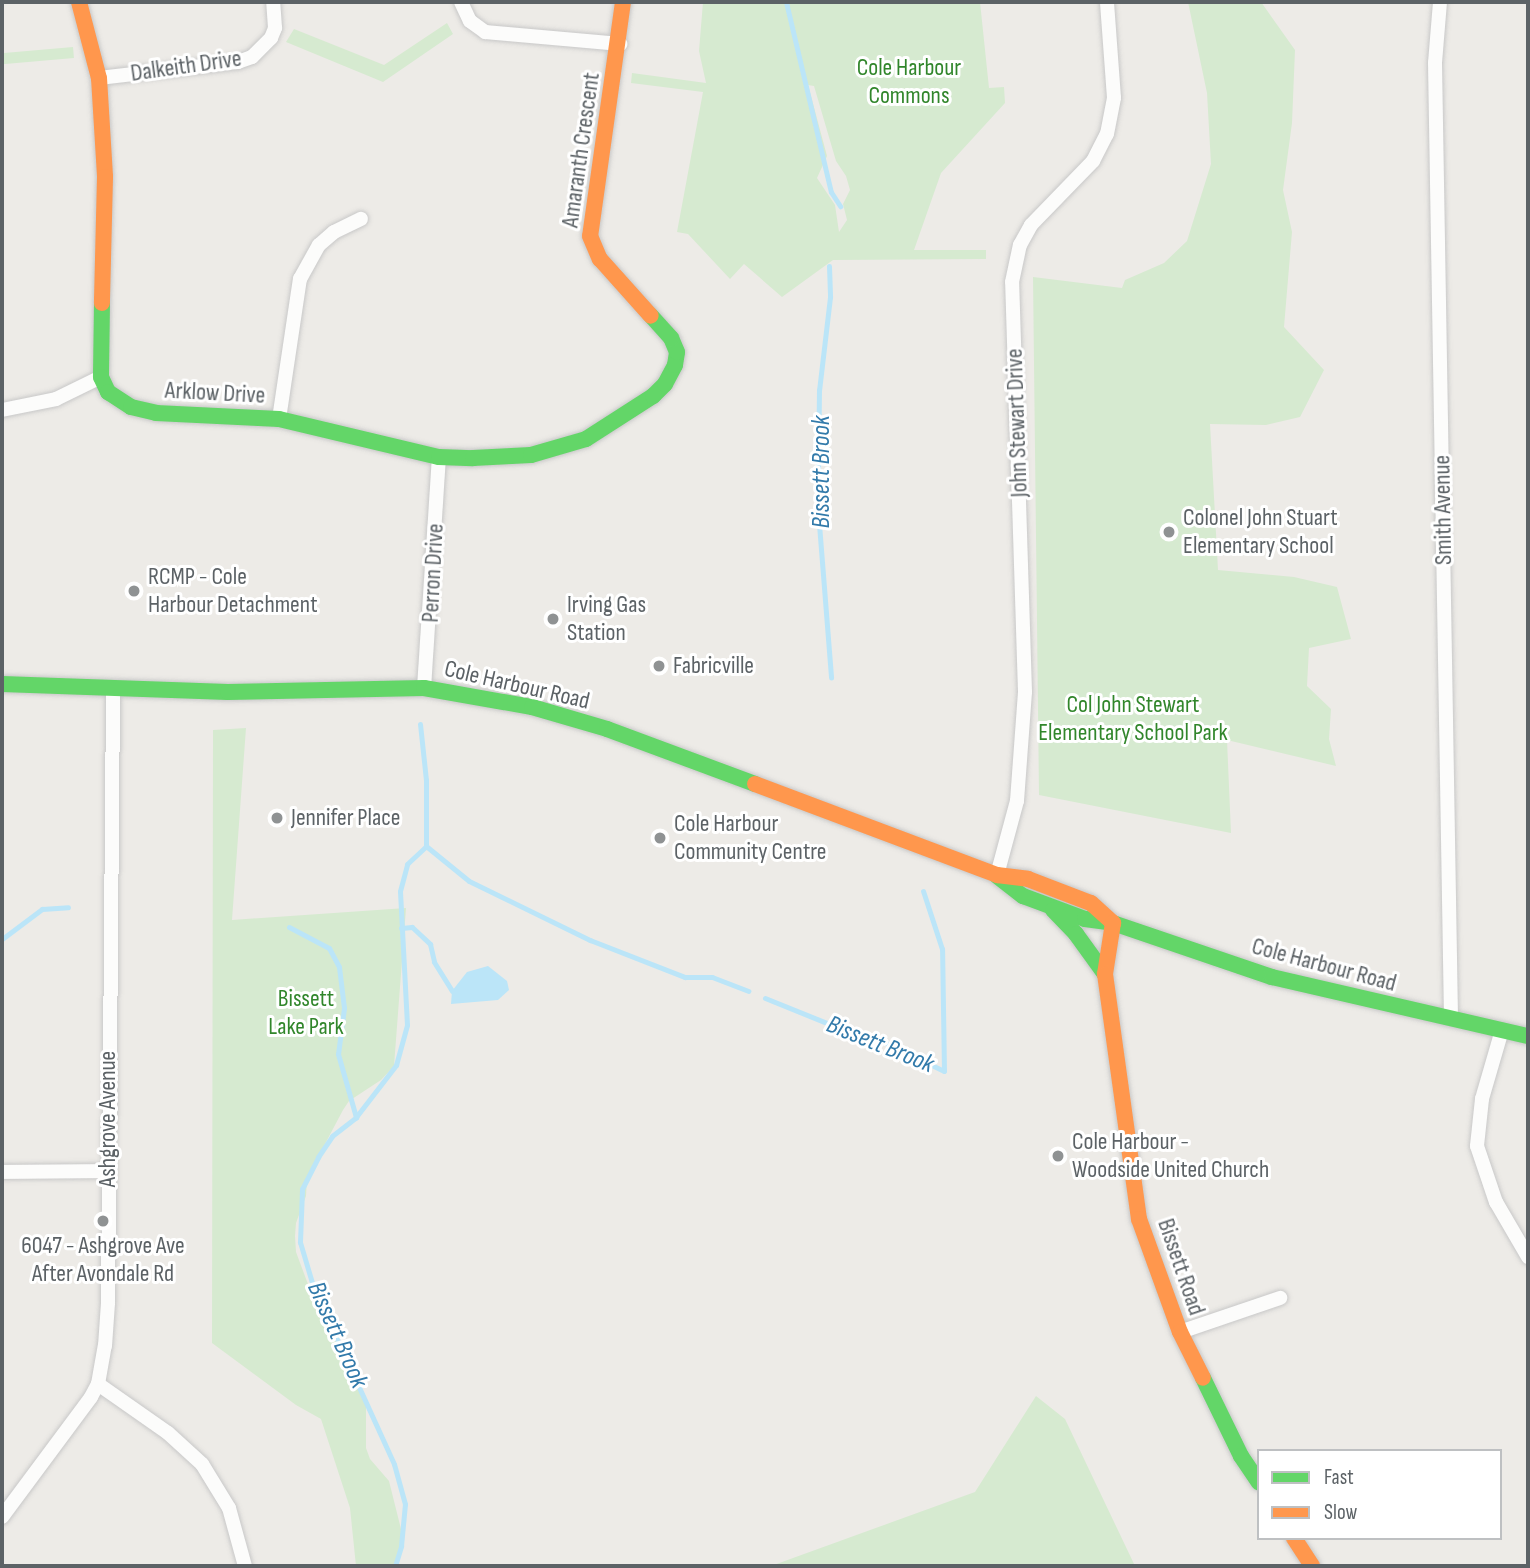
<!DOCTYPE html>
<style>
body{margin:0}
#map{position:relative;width:1530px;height:1568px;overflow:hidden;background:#edebe7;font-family:"Sofia Sans Condensed",sans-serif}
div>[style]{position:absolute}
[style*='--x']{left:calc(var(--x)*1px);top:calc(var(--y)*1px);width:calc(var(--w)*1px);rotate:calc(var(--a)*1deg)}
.green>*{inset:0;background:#d6ead0;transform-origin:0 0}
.water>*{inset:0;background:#bbe5f8}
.stream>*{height:5px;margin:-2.5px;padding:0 2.5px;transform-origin:2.5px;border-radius:2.5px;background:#bbe5f8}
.roads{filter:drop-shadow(0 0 2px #c8c8c8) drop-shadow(0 0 2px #c8c8c8)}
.street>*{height:14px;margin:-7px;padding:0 7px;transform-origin:7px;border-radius:7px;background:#fcfcfb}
.fast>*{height:16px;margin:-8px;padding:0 8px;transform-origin:8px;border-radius:8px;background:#63d668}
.slow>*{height:16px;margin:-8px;padding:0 8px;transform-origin:8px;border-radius:8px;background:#ff974d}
.dots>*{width:19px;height:19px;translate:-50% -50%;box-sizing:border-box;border:4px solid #fff;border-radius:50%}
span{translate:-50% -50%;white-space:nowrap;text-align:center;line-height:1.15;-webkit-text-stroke:6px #fff;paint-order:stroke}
.street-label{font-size:24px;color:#5c6266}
.park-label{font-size:24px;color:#31862b}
.poi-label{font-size:24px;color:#5c6266}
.left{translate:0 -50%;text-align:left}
.water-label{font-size:26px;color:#327aaa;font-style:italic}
.frame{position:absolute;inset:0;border:4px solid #5c6266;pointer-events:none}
.legend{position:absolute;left:1257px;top:1449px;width:245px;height:91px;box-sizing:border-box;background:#fff;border:2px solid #bec0c2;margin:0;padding:9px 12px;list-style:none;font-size:21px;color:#5c6266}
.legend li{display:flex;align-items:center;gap:14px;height:35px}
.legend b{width:35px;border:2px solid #bec0c2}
</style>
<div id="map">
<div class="green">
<i style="clip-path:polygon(evenodd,703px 2px,980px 2px,989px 88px,1004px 87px,1005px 103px,941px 173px,914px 250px,986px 250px,986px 259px,833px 260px,782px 297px,744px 264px,730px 279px,688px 234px,677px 232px,703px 92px,631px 83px,632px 73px,706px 83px,699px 51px,703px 2px,808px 85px,814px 86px,836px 161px,846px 176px,850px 190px,843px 204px,847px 220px,839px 232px,835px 205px,817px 178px,827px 156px,808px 85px)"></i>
<i style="clip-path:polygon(1188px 2px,1261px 2px,1295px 50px,1292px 123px,1283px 190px,1292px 232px,1284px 327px,1324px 370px,1300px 417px,1266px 425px,1210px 424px,1218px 570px,1294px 577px,1337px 587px,1351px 639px,1309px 648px,1307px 686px,1331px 709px,1329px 739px,1336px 766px,1227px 740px,1231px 833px,1039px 795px,1033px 277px,1122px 288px,1125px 280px,1164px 263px,1187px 241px,1211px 164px,1207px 93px)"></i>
<i style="clip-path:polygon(447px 23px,453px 34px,383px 82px,286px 42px,294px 29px,384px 65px)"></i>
<i style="left:73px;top:47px;width:11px;height:72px;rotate:85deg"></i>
<i style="clip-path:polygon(246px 728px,232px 920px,406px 908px,394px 1066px,381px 1080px,349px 1101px,343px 1110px,307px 1178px,306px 1196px,296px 1223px,295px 1236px,296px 1252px,315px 1303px,338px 1340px,366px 1401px,366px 1448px,370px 1459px,389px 1481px,401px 1529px,402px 1546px,397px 1566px,356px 1566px,350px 1508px,321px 1419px,296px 1405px,212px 1343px,213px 730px)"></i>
<i style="clip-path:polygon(1036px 1396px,1065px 1419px,1135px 1566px,771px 1566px,975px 1492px)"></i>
</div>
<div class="water">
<i style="clip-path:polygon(488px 966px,507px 981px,509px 990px,498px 1000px,451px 1004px,452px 991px,467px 972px)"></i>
</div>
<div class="stream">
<i style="--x:786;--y:2;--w:195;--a:76.7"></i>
<i style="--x:831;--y:192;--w:17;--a:57"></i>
<i style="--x:829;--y:266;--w:31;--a:88"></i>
<i style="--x:830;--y:297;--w:94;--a:96.7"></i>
<i style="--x:819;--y:390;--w:77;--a:90.7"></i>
<i style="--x:818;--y:467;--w:57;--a:89"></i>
<i style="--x:819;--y:524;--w:154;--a:85.5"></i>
<i style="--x:420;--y:724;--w:56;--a:83.9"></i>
<i style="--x:426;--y:780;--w:66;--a:90"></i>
<i style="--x:289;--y:927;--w:45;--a:27.7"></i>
<i style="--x:329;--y:948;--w:21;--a:62"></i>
<i style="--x:339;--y:967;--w:41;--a:83"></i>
<i style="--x:344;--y:1008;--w:46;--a:97.4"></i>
<i style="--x:338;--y:1054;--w:66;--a:74.1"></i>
<i style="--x:401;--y:928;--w:11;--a:-5"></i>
<i style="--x:412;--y:927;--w:25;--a:43"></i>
<i style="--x:430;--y:944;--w:18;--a:77"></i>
<i style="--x:434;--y:962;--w:34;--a:58"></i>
<i style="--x:2;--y:939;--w:50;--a:-36.9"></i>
<i style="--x:42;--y:909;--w:26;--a:-4"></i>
<i style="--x:765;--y:998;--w:101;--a:22"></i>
<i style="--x:859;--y:1036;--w:21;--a:11"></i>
<i style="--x:880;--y:1040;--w:71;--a:25.8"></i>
<i style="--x:944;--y:1071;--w:122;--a:-90.9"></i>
<i style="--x:942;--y:949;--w:61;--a:-108.1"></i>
<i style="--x:395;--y:1566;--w:21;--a:-73"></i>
<i style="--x:401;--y:1546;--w:42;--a:-84.6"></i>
<i style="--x:405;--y:1504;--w:41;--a:-105.4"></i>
<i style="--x:394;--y:1464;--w:196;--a:-114.5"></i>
<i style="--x:313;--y:1286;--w:46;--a:-106.5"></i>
<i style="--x:300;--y:1242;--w:53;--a:-87.8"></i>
<i style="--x:302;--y:1189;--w:36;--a:-63"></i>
<i style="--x:318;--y:1157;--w:25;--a:-56"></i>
<i style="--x:332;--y:1136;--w:31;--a:-38"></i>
<i style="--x:356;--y:1117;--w:66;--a:-52.4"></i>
<i style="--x:396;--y:1065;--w:41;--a:-74.6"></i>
<i style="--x:407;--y:1025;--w:134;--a:-93"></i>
<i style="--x:400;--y:891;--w:28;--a:-75"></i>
<i style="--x:407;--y:864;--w:26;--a:-43"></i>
<i style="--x:426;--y:846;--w:55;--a:39.1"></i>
<i style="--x:469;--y:881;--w:135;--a:26"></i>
<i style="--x:590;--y:940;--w:102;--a:21.3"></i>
<i style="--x:685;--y:977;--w:27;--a:0"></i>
<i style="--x:712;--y:977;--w:39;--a:21"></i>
</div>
<div class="roads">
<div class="street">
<i style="--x:461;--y:2;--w:21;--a:65"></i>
<i style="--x:470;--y:21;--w:19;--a:36"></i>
<i style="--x:485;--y:32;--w:136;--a:5.1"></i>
<i style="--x:1440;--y:2;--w:61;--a:94.7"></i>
<i style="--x:1435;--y:63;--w:956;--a:89.04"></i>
<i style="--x:99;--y:78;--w:140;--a:-6.6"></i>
<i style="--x:238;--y:62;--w:15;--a:-20"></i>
<i style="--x:252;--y:57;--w:27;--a:-45"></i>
<i style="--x:271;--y:38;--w:11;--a:-68"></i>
<i style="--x:275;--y:28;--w:26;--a:-94"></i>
<i style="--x:2;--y:410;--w:55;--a:-11.5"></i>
<i style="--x:56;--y:399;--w:50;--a:-26.1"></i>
<i style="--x:279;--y:419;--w:142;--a:-81.5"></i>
<i style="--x:300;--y:279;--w:39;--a:-61"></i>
<i style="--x:319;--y:245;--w:20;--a:-41"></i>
<i style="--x:334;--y:232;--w:30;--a:-26"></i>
<i style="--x:424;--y:688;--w:231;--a:-86.3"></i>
<i style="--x:997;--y:875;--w:77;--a:-74.9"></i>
<i style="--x:1017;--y:801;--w:109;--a:-85.8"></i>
<i style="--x:1025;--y:692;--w:410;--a:-91.8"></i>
<i style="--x:1012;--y:282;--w:38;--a:-78"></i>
<i style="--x:1020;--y:245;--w:23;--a:-61"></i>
<i style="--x:1031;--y:225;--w:89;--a:-45.9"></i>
<i style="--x:1093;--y:161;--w:30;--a:-63"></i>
<i style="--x:1107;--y:134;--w:37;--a:-79"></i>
<i style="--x:1114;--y:98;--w:96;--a:-94.2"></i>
<i style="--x:1502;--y:1030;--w:72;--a:106.2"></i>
<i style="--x:1482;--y:1099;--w:47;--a:96.1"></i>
<i style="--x:1477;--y:1146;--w:59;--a:71.3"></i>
<i style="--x:1496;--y:1202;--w:64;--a:59.8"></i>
<i style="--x:2;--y:1172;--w:105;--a:-0.5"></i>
<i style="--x:1180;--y:1332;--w:106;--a:-18.8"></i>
<i style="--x:98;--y:1384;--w:85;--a:35"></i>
<i style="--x:168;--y:1433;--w:46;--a:42.4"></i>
<i style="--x:202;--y:1464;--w:52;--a:58.5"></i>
<i style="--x:229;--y:1508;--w:60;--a:74.6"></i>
<i style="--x:2;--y:1517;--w:149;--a:-53.4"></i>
<i style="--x:91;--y:1397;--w:15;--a:-62"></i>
<i style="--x:98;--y:1384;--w:39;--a:-80"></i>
<i style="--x:105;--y:1346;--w:43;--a:-86"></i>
<i style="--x:108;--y:1303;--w:613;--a:-89.53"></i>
</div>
<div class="fast">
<i style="--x:102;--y:303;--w:74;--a:90.8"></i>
<i style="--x:101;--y:377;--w:17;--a:65"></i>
<i style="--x:108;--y:392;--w:27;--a:33"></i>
<i style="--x:131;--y:407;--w:26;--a:13"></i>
<i style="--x:156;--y:413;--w:123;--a:2.8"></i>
<i style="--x:279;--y:419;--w:164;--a:13.4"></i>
<i style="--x:439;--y:457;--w:34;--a:2"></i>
<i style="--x:473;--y:458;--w:58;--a:-3"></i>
<i style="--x:531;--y:455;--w:57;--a:-16.2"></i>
<i style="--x:586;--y:439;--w:80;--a:-32.7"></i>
<i style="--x:653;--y:396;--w:17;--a:-45"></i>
<i style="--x:665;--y:384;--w:21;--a:-62"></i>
<i style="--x:675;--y:365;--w:13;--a:-81"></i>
<i style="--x:677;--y:352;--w:15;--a:-113"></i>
<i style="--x:671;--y:338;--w:30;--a:-132"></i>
<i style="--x:2;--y:684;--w:226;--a:2"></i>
<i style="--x:228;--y:692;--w:196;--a:-1.2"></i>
<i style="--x:424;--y:688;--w:110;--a:10"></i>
<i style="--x:532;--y:707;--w:78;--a:16.3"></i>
<i style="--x:607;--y:729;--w:158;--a:20.4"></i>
<i style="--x:997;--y:876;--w:33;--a:38"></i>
<i style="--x:1023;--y:896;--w:66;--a:20.4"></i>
<i style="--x:1085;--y:919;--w:28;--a:8"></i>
<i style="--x:1113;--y:923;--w:168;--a:18.8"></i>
<i style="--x:1272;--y:977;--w:263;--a:13"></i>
<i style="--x:1053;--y:910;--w:33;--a:46"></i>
<i style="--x:1076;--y:934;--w:49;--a:54.1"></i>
<i style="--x:1203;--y:1378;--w:87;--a:64"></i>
<i style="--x:1241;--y:1456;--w:32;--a:56"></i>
</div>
<div class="slow">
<i style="--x:79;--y:2;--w:79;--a:75.3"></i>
<i style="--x:99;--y:78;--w:99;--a:86.5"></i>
<i style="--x:105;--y:177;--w:126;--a:91.4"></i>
<i style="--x:623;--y:2;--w:236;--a:98"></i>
<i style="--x:590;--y:236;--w:25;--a:67"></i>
<i style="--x:600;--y:259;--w:76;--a:48.2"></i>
<i style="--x:755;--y:784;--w:259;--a:20.6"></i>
<i style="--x:997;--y:875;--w:31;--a:7"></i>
<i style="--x:1028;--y:879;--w:67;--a:20.9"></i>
<i style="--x:1091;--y:903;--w:30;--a:42"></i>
<i style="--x:1113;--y:923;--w:52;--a:98.9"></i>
<i style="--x:1105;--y:974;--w:247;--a:82.1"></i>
<i style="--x:1139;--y:1219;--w:120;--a:70.1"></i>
<i style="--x:1180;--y:1332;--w:51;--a:63.4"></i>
<i style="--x:1294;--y:1538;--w:33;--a:57"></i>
</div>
</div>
<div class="dots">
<i style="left:1169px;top:532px;background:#8f9293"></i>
<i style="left:134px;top:591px;background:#8f9293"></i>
<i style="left:553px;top:619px;background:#8f9293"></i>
<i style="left:659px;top:666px;background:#8f9293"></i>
<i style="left:277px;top:818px;background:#8f9293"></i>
<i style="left:660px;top:838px;background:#8f9293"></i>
<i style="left:1058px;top:1156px;background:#8f9293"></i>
<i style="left:103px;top:1221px;background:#8f9293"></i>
</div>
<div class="street-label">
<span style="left:186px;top:66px;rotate:-8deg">Dalkeith Drive</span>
<span style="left:581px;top:150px;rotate:-82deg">Amaranth Crescent</span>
<span style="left:215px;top:393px;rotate:3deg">Arklow Drive</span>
<span style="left:1017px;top:423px;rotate:-92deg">John Stewart Drive</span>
<span style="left:1443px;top:510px;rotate:-91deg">Smith Avenue</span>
<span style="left:433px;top:573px;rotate:-87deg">Perron Drive</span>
<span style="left:517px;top:685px;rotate:13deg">Cole Harbour Road</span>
<span style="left:1324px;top:965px;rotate:15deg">Cole Harbour Road</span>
<span style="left:108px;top:1119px;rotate:-90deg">Ashgrove Avenue</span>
<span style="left:1181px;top:1267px;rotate:71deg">Bissett Road</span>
</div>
<div class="park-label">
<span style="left:909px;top:82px">Cole Harbour<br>Commons</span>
<span style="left:1133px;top:719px">Col John Stewart<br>Elementary School Park</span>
<span style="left:306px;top:1013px">Bissett<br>Lake Park</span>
</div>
<div class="poi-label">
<span class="left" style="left:1183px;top:532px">Colonel John Stuart<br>Elementary School</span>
<span class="left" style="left:148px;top:591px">RCMP - Cole<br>Harbour Detachment</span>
<span class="left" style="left:567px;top:619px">Irving Gas<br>Station</span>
<span class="left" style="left:673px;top:666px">Fabricville</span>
<span class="left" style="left:291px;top:818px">Jennifer Place</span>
<span class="left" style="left:674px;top:838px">Cole Harbour<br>Community Centre</span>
<span class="left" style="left:1072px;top:1156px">Cole Harbour -<br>Woodside United Church</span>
<span style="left:103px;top:1260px">6047 - Ashgrove Ave<br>After Avondale Rd</span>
</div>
<div class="water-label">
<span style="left:822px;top:472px;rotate:-90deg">Bissett Brook</span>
<span style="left:880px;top:1045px;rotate:22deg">Bissett Brook</span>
<span style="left:337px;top:1335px;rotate:66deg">Bissett Brook</span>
</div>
<div class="frame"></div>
<ul class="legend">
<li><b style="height:9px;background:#63d668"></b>Fast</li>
<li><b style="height:9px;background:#ff974d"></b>Slow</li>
</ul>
</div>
